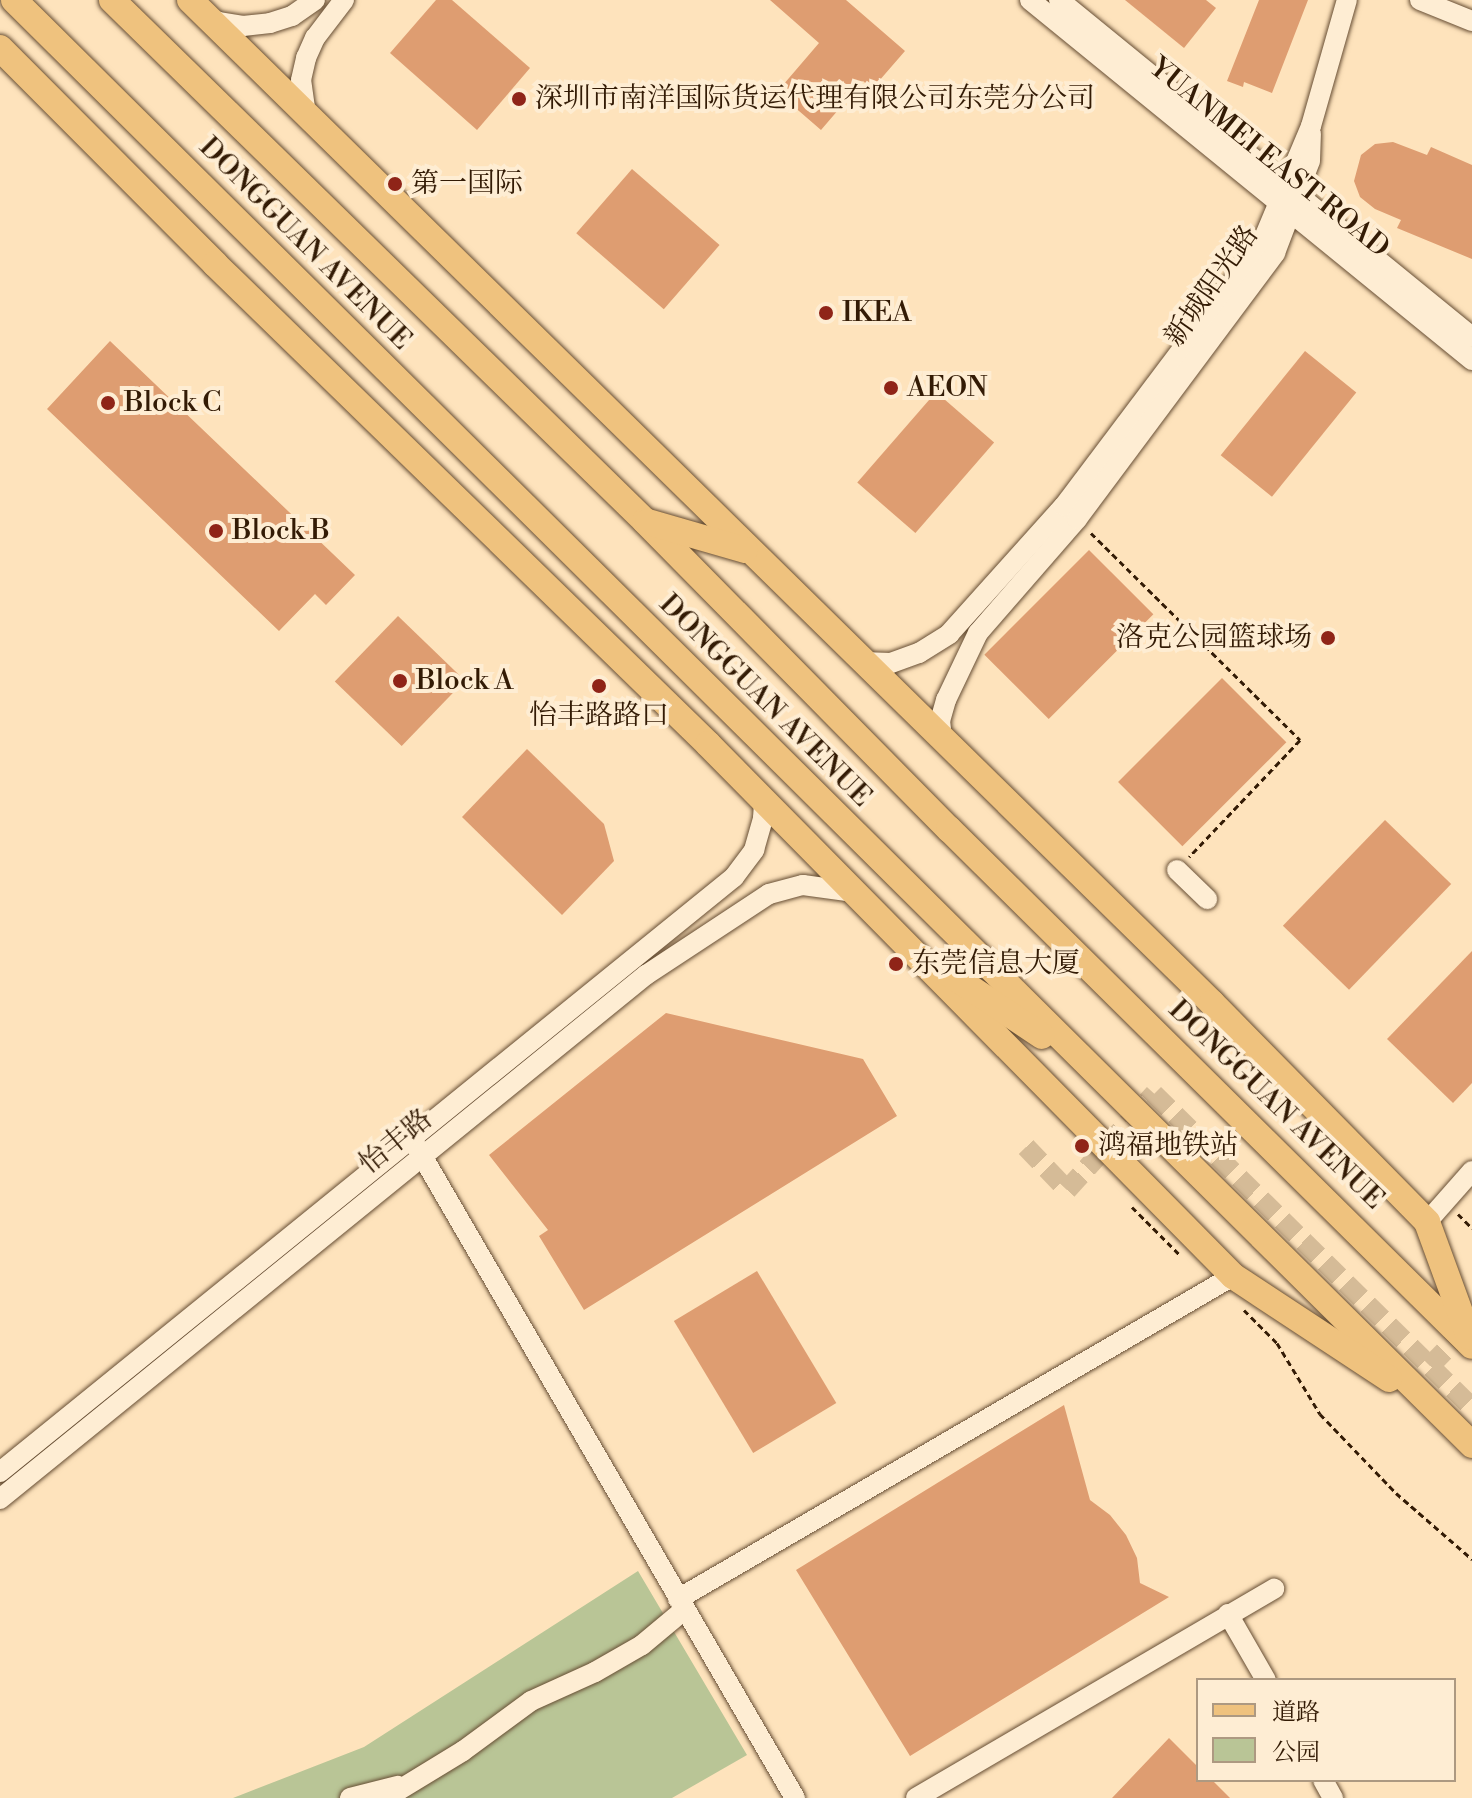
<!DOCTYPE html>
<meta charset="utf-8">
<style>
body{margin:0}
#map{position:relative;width:1472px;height:1798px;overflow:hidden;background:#fee3bc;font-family:"Libre Bodoni","Noto Serif SC",serif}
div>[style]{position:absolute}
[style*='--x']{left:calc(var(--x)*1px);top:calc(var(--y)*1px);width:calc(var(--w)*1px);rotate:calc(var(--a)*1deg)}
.green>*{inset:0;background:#b9c596}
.building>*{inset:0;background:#de9d71;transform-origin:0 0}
.minor-tunnel>*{height:20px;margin-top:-10px;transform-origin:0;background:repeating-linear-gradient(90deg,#d5bb97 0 20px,transparent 0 30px)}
.path>*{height:3px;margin-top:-1.5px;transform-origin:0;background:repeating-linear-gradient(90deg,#331b05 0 6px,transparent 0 10px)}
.roads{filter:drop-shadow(0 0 2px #664d33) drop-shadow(0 0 2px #664d33)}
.minor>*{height:20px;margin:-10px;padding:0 10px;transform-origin:10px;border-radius:10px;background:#feedd3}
.major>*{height:26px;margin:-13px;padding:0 13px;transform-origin:13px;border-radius:13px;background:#efc27e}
.dots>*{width:22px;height:22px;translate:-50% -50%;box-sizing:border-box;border:4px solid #feedd3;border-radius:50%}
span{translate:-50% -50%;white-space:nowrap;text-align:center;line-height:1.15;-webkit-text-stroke:8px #feedd3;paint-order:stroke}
.poi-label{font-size:28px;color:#331b05}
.left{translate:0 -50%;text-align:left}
.right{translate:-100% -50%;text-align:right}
.street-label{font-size:28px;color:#331b05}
.legend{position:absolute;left:1196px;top:1678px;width:260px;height:104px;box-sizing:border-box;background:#feedd3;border:2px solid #ad9981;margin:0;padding:10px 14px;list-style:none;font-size:24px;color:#331b05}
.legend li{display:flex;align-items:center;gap:16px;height:40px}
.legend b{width:40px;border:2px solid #ad9981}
</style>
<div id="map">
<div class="green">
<i style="clip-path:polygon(638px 1571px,747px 1755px,672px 1798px,233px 1798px,364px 1747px)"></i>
</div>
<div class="building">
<i style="clip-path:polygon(436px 0,452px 0,530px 68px,477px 130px,390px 53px)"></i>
<i style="clip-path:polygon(770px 0,846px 0,905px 51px,872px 89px,863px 81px,821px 130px,777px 92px,819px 43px)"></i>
<i style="clip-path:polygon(1125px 0,1206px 0,1216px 8px,1184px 48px)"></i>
<i style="clip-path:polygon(1259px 0,1308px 0,1272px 93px,1244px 82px,1243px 87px,1227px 81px)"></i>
<i style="clip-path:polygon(1393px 142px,1427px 155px,1431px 147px,1472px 165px,1472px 259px,1397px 228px,1401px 220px,1375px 209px,1360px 197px,1354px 181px,1361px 155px,1375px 144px)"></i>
<i style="left:632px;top:169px;width:116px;height:85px;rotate:41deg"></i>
<i style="clip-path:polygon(110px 341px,355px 575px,326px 605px,315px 594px,279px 631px,47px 409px)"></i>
<i style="left:1305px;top:351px;width:66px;height:134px;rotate:39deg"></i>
<i style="left:936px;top:392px;width:77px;height:120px;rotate:41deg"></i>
<i style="left:1089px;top:550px;width:91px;height:148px;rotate:45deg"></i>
<i style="left:398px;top:616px;width:93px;height:91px;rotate:44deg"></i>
<i style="left:1222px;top:678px;width:91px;height:147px;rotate:45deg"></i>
<i style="clip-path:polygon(527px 749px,604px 824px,614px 861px,562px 915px,462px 817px)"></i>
<i style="left:1385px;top:820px;width:92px;height:147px;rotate:44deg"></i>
<i style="clip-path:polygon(1472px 951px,1472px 1083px,1453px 1103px,1387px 1039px)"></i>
<i style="clip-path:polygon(666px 1013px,863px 1059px,897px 1116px,584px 1310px,539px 1236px,548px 1230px,489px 1155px)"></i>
<i style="left:757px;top:1271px;width:154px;height:97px;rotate:59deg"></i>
<i style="clip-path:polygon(1064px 1405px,1090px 1500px,1110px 1515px,1126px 1535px,1137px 1558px,1140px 1583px,1169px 1597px,910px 1756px,796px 1570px)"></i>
<i style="clip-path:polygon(1169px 1738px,1198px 1767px,1198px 1780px,1212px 1780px,1230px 1798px,1112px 1798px)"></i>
</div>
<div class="minor-tunnel">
<i style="--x:1026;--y:1147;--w:59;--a:46.4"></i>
<i style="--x:1067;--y:1190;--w:130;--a:-47.8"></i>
<i style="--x:1154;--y:1094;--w:447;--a:44.6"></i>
<i style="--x:1430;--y:1366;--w:56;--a:-45.7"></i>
</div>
<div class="path">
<i style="--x:1091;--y:533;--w:294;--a:44.7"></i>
<i style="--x:1300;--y:740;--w:161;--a:133.5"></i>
<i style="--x:1132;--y:1207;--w:68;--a:45"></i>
<i style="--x:1458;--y:1214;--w:20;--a:45"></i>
<i style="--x:1244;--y:1310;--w:47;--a:45"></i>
<i style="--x:1277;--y:1343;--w:83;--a:58.8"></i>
<i style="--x:1320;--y:1414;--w:110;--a:46.1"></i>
<i style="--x:1396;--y:1493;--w:101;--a:41"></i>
</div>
<div class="roads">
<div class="minor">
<i style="--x:1030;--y:0;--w:570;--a:39.16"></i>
<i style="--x:1059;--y:0;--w:533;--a:39.21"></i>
<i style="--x:1420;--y:0;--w:56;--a:22"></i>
<i style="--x:208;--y:16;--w:12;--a:31"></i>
<i style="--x:218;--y:22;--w:25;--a:9"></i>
<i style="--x:243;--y:26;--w:27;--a:-6"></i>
<i style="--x:270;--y:23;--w:23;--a:-18"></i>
<i style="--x:292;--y:16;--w:28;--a:-35"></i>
<i style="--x:306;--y:115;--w:35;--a:-98"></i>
<i style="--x:301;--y:80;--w:23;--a:-77"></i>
<i style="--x:306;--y:58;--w:22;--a:-66"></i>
<i style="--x:315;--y:38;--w:48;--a:-52.7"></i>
<i style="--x:862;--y:662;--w:29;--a:2"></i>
<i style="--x:891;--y:663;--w:30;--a:-20"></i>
<i style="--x:919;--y:653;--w:36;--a:-32"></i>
<i style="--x:949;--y:634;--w:172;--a:-48.1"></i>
<i style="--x:1064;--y:506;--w:327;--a:-53"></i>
<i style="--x:1261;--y:245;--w:129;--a:-67.2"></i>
<i style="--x:1311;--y:126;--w:131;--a:-74.1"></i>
<i style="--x:942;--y:739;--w:18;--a:-96"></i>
<i style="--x:940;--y:721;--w:22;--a:-74"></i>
<i style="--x:946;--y:700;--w:74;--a:-64.5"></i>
<i style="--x:978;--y:633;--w:151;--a:-49"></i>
<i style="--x:1077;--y:519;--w:332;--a:-53.3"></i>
<i style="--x:1275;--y:253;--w:98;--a:-69.2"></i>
<i style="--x:1310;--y:161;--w:27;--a:-88"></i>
<i style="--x:1177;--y:870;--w:42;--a:44"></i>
<i style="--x:417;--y:1147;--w:753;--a:59.86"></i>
<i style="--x:1427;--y:1222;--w:68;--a:-48.6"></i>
<i style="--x:0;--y:1472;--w:945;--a:-39.03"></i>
<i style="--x:734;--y:877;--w:34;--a:-53"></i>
<i style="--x:754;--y:850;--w:33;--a:-74"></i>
<i style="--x:763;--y:818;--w:16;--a:-86"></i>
<i style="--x:0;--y:1499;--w:832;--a:-39.05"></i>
<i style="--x:646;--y:975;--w:147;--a:-33.4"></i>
<i style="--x:769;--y:894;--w:35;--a:-15"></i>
<i style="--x:803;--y:885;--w:50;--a:8"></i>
<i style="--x:678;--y:1599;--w:642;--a:-30.2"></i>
<i style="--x:1228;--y:1614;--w:76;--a:60.1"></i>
<i style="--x:1323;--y:1780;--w:21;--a:61"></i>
<i style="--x:350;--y:1798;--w:49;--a:-14.3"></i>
<i style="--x:386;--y:1798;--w:90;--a:-31.4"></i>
<i style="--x:463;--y:1751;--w:84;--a:-36.3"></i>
<i style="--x:531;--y:1701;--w:70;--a:-24.4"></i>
<i style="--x:595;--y:1672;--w:54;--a:-29.9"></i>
<i style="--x:642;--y:1645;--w:55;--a:-39.8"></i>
<i style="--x:916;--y:1798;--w:415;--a:-30.3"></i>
</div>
<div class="major">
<i style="--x:14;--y:0;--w:2053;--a:44.74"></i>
<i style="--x:112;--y:0;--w:745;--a:44.35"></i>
<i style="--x:645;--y:521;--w:433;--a:45.4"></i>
<i style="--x:949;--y:829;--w:735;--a:44.67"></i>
<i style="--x:190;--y:0;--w:1432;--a:44.46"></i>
<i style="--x:1212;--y:1003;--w:307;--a:45.5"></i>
<i style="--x:1427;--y:1222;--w:122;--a:69.9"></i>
<i style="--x:0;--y:48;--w:305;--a:45.1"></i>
<i style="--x:215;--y:264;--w:688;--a:44.23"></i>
<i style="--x:708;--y:744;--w:747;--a:45.38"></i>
<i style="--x:1233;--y:1276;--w:187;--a:33.4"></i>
<i style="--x:648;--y:522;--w:101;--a:16.1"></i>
<i style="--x:948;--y:973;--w:113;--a:33.8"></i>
</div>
</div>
<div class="dots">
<i style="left:519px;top:99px;background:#8f2418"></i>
<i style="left:395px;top:184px;background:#8f2418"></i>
<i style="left:826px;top:313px;background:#8f2418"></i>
<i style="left:891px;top:388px;background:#8f2418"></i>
<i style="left:108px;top:403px;background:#8f2418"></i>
<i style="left:216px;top:531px;background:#8f2418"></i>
<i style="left:1328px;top:638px;background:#8f2418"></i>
<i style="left:400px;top:681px;background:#8f2418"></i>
<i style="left:599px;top:686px;background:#8f2418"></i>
<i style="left:896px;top:964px;background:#8f2418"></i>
<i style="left:1082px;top:1146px;background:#8f2418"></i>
</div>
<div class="poi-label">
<span class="left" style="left:535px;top:99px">深圳市南洋国际货运代理有限公司东莞分公司</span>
<span class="left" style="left:411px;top:184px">第一国际</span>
<span class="left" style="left:842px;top:313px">IKEA</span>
<span class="left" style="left:907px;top:388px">AEON</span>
<span class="left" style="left:124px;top:403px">Block C</span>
<span class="left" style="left:232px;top:531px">Block B</span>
<span class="right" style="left:1312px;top:638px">洛克公园篮球场</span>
<span class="left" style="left:416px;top:681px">Block A</span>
<span style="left:599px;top:716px">怡丰路路口</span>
<span class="left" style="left:912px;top:964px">东莞信息大厦</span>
<span class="left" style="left:1098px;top:1146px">鸿福地铁站</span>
</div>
<div class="street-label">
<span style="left:1269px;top:158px;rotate:39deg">YUANMEI EAST ROAD</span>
<span style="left:305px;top:244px;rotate:45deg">DONGGUAN AVENUE</span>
<span style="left:1212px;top:286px;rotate:-55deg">新城阳光路</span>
<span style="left:765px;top:701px;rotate:45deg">DONGGUAN AVENUE</span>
<span style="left:1276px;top:1105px;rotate:44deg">DONGGUAN AVENUE</span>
<span style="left:396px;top:1142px;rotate:-39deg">怡丰路</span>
</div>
<ul class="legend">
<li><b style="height:10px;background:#efc27e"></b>道路</li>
<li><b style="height:22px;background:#b9c596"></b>公园</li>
</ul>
</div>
